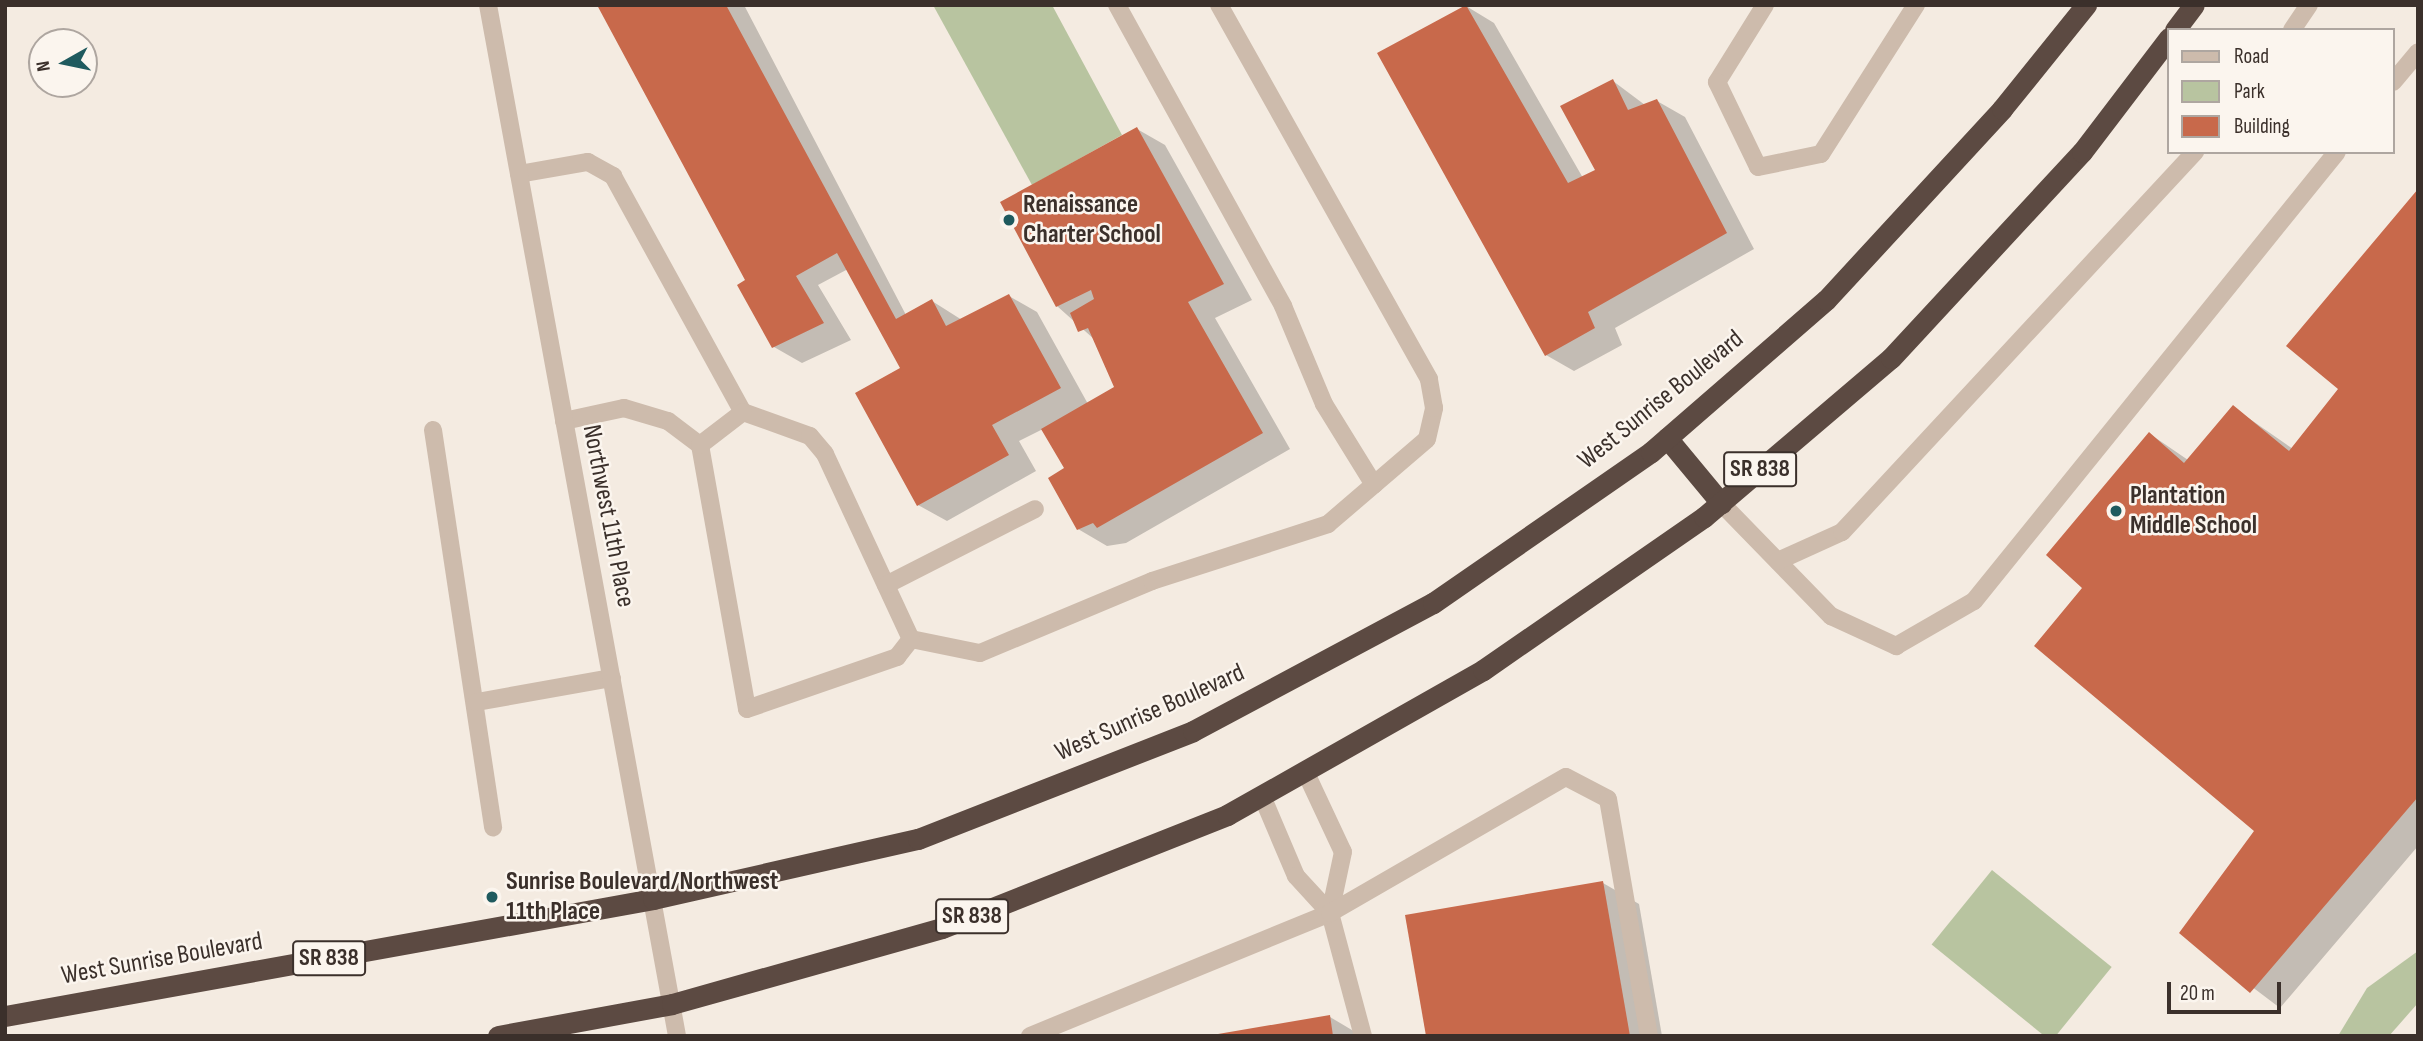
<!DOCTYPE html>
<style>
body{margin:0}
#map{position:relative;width:2423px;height:1041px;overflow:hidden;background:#f4ebe1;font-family:"Sofia Sans Condensed",sans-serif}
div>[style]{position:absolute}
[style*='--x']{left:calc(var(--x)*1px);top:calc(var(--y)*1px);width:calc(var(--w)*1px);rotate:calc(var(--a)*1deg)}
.green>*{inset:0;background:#b8c4a0;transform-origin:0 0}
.shadow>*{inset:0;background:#0003}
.building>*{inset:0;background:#c8694b}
.lane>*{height:18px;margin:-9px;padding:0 9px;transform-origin:9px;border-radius:9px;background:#cdbbac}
.street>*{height:18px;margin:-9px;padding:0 9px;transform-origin:9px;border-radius:9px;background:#cdbbac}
.highway>*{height:21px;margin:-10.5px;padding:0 10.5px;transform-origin:10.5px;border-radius:10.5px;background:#5c4a42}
.dots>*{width:19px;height:19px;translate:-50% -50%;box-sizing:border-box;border:4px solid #fbf5ee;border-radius:50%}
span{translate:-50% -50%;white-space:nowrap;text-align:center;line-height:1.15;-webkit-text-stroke:5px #fbf5ee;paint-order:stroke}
.shield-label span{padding:2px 5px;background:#fbf5ee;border:2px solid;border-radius:5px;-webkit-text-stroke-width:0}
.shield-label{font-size:24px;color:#3b302b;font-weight:700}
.poi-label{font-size:26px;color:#3b302b;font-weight:700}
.left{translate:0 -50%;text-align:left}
.street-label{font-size:26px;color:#3b302b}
.frame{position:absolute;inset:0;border:7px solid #3b302b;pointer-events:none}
.legend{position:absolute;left:2167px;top:28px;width:228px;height:126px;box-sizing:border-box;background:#fbf5ee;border:2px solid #aea6a0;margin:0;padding:9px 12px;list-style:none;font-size:21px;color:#3b302b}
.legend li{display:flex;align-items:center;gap:14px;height:35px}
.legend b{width:35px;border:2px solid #aea6a0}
.north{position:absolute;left:28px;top:28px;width:70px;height:70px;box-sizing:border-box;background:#fbf5ee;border:2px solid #aea6a0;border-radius:50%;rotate:261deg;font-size:19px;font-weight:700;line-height:28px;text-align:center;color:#3b302b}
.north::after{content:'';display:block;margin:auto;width:24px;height:32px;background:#1f5a5e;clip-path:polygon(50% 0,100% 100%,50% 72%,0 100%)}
.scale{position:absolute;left:2167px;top:982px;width:114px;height:32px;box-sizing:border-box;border:4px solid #3b302b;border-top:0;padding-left:9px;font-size:21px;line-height:24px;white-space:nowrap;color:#3b302b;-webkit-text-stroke:5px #fbf5ee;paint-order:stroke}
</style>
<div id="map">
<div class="green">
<i style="clip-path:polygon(933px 5px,1052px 5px,1122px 135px,1032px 185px)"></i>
<i style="left:1992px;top:870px;width:154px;height:96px;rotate:39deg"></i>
<i style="clip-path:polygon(2418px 951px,2418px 1003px,2389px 1036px,2338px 1036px,2367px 988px)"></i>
</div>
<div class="shadow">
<i style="clip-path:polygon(599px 5px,744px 5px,906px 315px,932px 301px,962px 320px,1009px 296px,1037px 312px,1088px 404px,1116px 388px,1095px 340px,1057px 306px,1137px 129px,1165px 145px,1252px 300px,1215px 318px,1290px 449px,1126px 543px,1107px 546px,1078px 529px,1066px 469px,1043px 429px,1019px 441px,1036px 471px,947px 521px,918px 505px,904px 368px,848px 269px,818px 285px,851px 340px,802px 363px,774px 347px,747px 280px)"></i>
<i style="clip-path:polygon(1466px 6px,1494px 23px,1583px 178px,1598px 171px,1613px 81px,1645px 105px,1657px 101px,1685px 117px,1754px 249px,1615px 328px,1622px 345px,1574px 371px,1546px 355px)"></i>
<i style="clip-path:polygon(2418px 192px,2418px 846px,2280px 1008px,2181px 933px,2256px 831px,2150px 434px,2188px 460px,2234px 408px,2293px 449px,2341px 389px)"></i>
<i style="clip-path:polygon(1603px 883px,1639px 904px,1662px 1036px,1427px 1036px)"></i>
<i style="clip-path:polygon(1330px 1017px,1362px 1036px,1220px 1036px)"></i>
</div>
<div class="building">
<i style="clip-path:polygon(597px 5px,726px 5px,896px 319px,932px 299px,946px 326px,1009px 294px,1061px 388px,992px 425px,1009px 455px,917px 506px,855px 393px,900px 368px,837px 253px,796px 276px,824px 323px,772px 348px,737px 285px,745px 280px)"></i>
<i style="clip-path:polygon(1466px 5px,1568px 183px,1595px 170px,1560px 106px,1613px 79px,1628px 110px,1657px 99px,1727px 233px,1588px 312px,1595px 328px,1545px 356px,1377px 53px)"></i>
<i style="clip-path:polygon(1137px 127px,1224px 284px,1188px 302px,1263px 433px,1097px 528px,1093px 523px,1077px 530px,1048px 478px,1064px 468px,1041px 429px,1114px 387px,1088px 328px,1078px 332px,1070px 313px,1094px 299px,1091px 290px,1056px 307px,1000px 202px)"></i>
<i style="clip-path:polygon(2418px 189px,2418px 797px,2250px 993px,2179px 933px,2254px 831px,2034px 646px,2082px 588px,2046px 555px,2149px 432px,2184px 463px,2233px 405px,2289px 451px,2338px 389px,2286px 346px)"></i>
<i style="clip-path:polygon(1603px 881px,1630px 1036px,1426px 1036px,1405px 915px)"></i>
<i style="clip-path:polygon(1330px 1015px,1333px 1036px,1218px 1036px,1218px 1034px)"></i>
</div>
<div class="lane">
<i style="--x:1117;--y:5;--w:344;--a:61.1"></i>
<i style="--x:1283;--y:306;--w:106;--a:67.3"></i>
<i style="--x:1324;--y:404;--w:95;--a:58.3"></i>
<i style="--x:1765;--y:5;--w:91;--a:121.9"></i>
<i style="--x:1717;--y:82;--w:94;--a:64.2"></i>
<i style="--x:1758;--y:167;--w:64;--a:-11.7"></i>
<i style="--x:1821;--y:154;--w:177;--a:-57.5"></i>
<i style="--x:2292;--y:30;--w:30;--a:-56"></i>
<i style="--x:2393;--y:82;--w:39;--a:-50"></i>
<i style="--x:519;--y:174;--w:70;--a:-9.9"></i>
<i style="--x:588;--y:162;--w:29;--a:29"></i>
<i style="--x:613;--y:176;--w:269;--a:61.2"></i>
<i style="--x:743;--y:412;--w:71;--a:19.7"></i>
<i style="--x:810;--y:436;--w:23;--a:50"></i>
<i style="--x:825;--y:454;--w:204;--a:65.1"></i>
<i style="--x:911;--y:639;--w:70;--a:11.5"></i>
<i style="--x:980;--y:653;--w:186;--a:-22.7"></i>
<i style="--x:1152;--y:581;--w:185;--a:-17.9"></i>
<i style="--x:1328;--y:524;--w:130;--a:-40.6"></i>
<i style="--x:1427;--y:439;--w:32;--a:-77"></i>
<i style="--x:1434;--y:408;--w:29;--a:-100"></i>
<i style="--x:1429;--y:379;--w:429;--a:-119.3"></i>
<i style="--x:564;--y:421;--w:61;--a:-12.2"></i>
<i style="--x:624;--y:408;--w:46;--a:16.5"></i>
<i style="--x:668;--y:421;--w:40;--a:37"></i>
<i style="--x:700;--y:445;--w:268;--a:79.9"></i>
<i style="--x:747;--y:709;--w:159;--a:-19.1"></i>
<i style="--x:897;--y:657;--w:23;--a:-52"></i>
<i style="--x:433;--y:430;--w:402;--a:81.4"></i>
<i style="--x:700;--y:445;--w:54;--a:-37.5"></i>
<i style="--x:1721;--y:503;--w:158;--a:45.8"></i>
<i style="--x:1831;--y:616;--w:72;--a:24.8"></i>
<i style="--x:1896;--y:646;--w:90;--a:-30"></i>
<i style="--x:1974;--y:601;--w:577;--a:-51.05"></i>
<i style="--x:1778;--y:561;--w:70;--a:-24.4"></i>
<i style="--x:1842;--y:532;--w:519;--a:-47.11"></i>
<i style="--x:886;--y:585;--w:167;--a:-27"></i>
<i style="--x:477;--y:702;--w:137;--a:-10.1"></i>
<i style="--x:1305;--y:771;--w:89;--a:64.9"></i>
<i style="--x:1343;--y:852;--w:62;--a:102"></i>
<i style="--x:1262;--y:796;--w:87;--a:67"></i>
<i style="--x:1296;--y:876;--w:50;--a:47.4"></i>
<i style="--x:1330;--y:913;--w:127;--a:75"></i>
<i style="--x:1030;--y:1036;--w:324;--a:-22.3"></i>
<i style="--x:1330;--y:913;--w:272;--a:-30"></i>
<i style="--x:1566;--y:777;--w:47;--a:27.6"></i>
<i style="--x:1608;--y:799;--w:241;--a:80.2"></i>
</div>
<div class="street">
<i style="--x:488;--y:5;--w:1048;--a:79.61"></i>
</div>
<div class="highway">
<i style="--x:2175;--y:30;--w:31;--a:-53"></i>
<i style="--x:1667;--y:438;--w:85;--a:50.3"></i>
<i style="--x:5;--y:1016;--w:658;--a:-10.23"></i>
<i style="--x:653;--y:899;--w:272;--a:-12.8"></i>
<i style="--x:918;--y:839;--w:295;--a:-21.4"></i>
<i style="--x:1193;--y:731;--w:272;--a:-28.1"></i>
<i style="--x:1433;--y:603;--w:265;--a:-34.7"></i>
<i style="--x:1651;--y:452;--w:232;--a:-41"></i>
<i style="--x:1826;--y:300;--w:260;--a:-47.3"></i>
<i style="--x:2002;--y:109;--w:134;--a:-51.1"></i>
<i style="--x:498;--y:1036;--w:177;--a:-10.4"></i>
<i style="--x:672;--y:1004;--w:280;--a:-15.7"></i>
<i style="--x:942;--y:928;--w:307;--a:-21.6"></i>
<i style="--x:1227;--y:815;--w:294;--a:-29.5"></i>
<i style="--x:1483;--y:670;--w:269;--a:-34.7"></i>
<i style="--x:1704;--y:517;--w:245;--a:-40.4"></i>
<i style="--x:1891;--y:358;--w:281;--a:-47.2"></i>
<i style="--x:2082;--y:152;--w:143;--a:-52.7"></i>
</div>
<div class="dots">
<i style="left:1009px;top:220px;background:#1f5a5e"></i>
<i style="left:2116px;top:511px;background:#1f5a5e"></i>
<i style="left:492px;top:897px;background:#1f5a5e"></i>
</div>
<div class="shield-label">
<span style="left:1760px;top:469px">SR 838</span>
<span style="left:972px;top:916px">SR 838</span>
<span style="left:329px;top:958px">SR 838</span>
</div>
<div class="poi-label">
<span class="left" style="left:1023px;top:220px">Renaissance<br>Charter School</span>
<span class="left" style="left:2130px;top:511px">Plantation<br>Middle School</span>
<span class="left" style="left:506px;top:897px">Sunrise Boulevard/Northwest<br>11th Place</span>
</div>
<div class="street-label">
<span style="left:1661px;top:400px;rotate:-39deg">West Sunrise Boulevard</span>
<span style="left:608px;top:516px;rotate:79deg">Northwest 11th Place</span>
<span style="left:1150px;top:713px;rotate:-24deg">West Sunrise Boulevard</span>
<span style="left:162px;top:959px;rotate:-10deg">West Sunrise Boulevard</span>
</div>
<div class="frame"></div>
<ul class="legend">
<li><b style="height:9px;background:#cdbbac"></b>Road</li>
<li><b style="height:19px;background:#b8c4a0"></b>Park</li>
<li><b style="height:19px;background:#c8694b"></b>Building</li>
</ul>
<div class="north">N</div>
<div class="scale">20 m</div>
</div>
